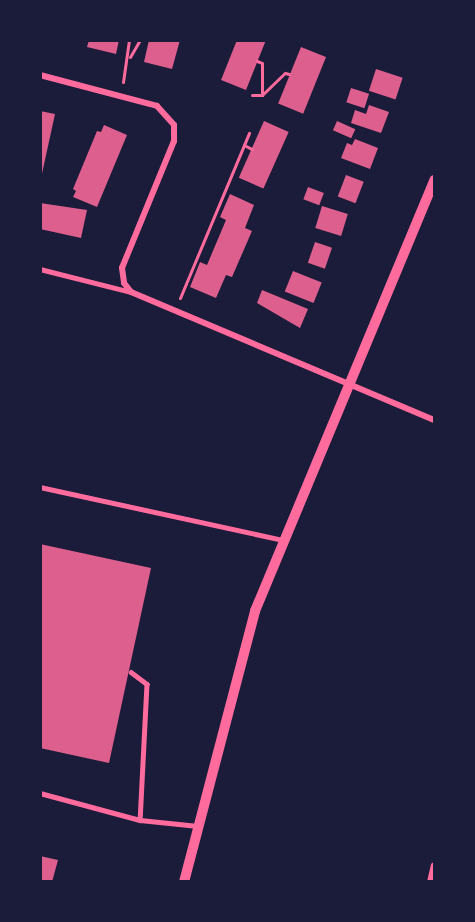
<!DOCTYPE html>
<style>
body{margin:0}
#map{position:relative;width:475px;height:922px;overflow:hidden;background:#1b1b3a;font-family:Arial,sans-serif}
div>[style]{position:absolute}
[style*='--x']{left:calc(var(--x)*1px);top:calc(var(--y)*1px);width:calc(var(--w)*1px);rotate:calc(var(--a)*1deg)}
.building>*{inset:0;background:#dd5f8e;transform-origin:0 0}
.path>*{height:3px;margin:-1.5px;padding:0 1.5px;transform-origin:1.5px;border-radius:1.5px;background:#ff6b9d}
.service>*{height:4.5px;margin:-2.25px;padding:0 2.25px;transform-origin:2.25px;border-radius:2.25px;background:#ff6b9d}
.minor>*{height:6px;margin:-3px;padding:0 3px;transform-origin:3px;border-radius:3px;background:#ff6b9d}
.tertiary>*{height:10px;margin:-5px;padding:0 5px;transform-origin:5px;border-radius:5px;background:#ff6b9d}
span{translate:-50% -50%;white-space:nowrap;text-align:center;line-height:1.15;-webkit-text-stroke:4.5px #1b1b3a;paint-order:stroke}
.frame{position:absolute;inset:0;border:42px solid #1b1b3a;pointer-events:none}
</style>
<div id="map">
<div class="building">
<i style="clip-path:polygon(89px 40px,119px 40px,116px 54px,87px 47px)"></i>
<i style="clip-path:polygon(149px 40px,180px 40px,172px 69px,144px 62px)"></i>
<i style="clip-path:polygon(237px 40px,266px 40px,246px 90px,221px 80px)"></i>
<i style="left:301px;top:47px;width:27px;height:61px;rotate:22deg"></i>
<i style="left:376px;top:69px;width:28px;height:23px;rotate:18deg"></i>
<i style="left:351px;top:88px;width:19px;height:15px;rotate:18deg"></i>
<i style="clip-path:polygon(369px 105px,389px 112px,381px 133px,351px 123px,355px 110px,366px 114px)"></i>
<i style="clip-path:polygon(40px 111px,55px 114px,41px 178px,40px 177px)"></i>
<i style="left:264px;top:121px;width:27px;height:62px;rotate:24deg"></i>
<i style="left:337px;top:121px;width:20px;height:10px;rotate:24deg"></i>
<i style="clip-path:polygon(104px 125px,127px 135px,97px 207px,73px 197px,76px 191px,73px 189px,97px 131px,101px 132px)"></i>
<i style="clip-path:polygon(355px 139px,378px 148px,370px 169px,341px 158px,347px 143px,352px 145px)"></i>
<i style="left:346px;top:175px;width:19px;height:23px;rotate:21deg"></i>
<i style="left:308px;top:187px;width:17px;height:13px;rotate:21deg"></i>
<i style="clip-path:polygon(230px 194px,254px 205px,245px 228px,252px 231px,232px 277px,226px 275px,216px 298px,190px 287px,200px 262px,207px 265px,226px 220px,220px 217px)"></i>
<i style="clip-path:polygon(40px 203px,87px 210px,81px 238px,40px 229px)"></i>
<i style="left:322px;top:206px;width:27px;height:23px;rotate:17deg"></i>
<i style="left:315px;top:242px;width:18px;height:22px;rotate:19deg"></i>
<i style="left:293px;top:271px;width:31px;height:22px;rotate:22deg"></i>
<i style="clip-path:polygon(262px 290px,308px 309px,300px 328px,257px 303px)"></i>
<i style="clip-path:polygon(40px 544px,151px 568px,109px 763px,40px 748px)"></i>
<i style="clip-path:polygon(40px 856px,58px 860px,52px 882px,40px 882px)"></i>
</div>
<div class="path">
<i style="--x:130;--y:57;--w:20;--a:-60"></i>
<i style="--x:257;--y:61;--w:5;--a:22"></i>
<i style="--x:262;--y:63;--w:32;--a:90"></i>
<i style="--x:262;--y:95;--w:32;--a:-44"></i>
<i style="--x:285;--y:73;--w:4;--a:14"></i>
<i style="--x:123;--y:82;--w:42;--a:-81.9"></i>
<i style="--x:252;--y:95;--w:10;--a:0"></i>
<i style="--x:244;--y:145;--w:9;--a:27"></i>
<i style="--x:180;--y:298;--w:179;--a:-67.3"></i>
</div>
<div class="service">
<i style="--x:40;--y:269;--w:94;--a:14.2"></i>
<i style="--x:40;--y:487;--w:250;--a:12.3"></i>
<i style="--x:131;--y:672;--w:20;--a:37"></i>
<i style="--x:147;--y:684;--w:136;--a:92.9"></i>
<i style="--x:40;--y:793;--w:104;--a:15.1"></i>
<i style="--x:140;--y:820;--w:58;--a:5.9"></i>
</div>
<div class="minor">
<i style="--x:40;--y:75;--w:121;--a:14.8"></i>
<i style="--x:157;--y:106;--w:25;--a:48"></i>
<i style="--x:174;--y:125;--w:16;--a:90"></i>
<i style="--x:174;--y:141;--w:137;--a:112.3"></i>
<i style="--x:122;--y:268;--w:15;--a:82"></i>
<i style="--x:124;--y:283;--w:11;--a:52"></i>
<i style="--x:131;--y:292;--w:329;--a:22.9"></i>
<i style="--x:430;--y:882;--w:17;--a:-77"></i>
</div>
<div class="tertiary">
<i style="--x:184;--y:882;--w:280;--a:-75.3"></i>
<i style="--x:255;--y:611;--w:467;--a:-67.4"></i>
</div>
<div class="frame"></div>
</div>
